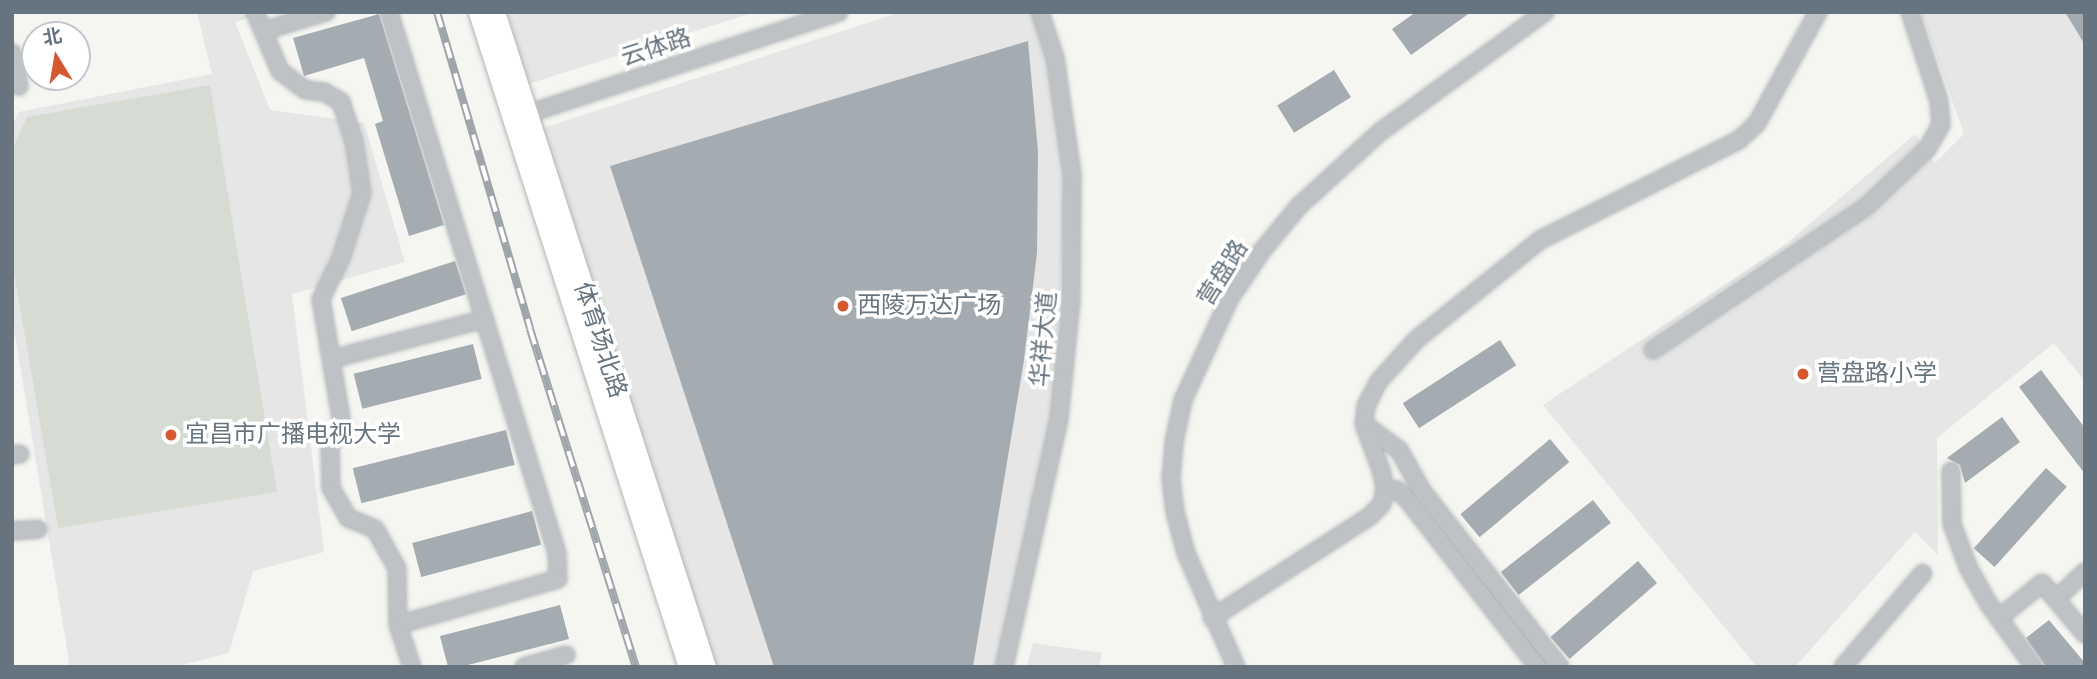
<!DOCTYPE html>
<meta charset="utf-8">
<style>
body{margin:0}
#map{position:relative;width:2097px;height:679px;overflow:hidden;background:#f5f5f1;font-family:Signika,"Noto Sans SC",sans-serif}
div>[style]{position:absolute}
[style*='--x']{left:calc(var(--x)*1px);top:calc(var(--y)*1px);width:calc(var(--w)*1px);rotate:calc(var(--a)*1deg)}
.built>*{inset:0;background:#e5e6e5}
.green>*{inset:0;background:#d6dbd3}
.building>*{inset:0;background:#a5acb1;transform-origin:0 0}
.roads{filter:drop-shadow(0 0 2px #b2b6b9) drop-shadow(0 0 2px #b2b6b9)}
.minor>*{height:16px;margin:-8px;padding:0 8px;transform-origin:8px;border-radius:8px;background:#bec2c5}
.major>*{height:19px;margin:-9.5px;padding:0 9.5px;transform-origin:9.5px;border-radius:9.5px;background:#fff}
.rail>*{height:8px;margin-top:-4px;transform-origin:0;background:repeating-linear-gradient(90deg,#fff 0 16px,#a0a5aa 0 32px);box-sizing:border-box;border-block:2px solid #a0a5aa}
.dots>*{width:19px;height:19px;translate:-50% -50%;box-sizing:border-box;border:4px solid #fff;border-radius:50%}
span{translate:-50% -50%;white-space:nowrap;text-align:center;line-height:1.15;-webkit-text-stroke:7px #fff;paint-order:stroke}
.street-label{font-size:24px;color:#667480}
.poi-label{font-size:24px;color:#667480}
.left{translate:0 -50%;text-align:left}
.frame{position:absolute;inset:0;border:14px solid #667480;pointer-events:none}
.north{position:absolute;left:21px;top:21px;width:70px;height:70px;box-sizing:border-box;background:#fff;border:2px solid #c2c7cc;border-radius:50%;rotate:349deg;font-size:19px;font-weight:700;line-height:28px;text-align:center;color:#667480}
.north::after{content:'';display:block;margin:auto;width:24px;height:32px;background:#d55831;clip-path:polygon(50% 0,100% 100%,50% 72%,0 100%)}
</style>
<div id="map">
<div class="built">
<i style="clip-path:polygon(197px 12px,270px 12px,235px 22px,270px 110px,364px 123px,405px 262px,292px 294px,324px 552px,253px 571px,229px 653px,174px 667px,70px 667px,12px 318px,12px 125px,19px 112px,212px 74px)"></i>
<i style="clip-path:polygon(507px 12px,755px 12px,528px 84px)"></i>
<i style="clip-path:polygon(901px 12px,1033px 12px,1050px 59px,1066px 174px,1053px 417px,996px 667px,713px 667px,540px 129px)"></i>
<i style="clip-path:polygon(1921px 12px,2085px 12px,2085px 381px,2054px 343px,1937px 438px,1938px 555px,1915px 532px,1795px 667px,1757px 667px,1543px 405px,1786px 244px,1915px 134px,1935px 163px,1964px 134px)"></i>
<i style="clip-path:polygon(1033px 643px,1102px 653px,1099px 667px,1027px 667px)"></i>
</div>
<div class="green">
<i style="clip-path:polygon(210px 85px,277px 492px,58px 528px,12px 260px,12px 151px,27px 117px)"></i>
</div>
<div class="building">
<i style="clip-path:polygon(1416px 12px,1471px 12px,1411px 55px,1392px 29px)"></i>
<i style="clip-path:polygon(2065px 12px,2085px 12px,2085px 45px)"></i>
<i style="clip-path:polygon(379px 14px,444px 225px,409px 236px,375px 124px,383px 121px,364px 58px,304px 76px,293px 38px)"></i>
<i style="clip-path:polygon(1028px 41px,1038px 151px,1037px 253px,1024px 360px,973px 667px,774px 667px,610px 166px)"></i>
<i style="left:1334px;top:70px;width:32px;height:67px;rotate:58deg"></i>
<i style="left:455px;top:261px;width:35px;height:120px;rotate:72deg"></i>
<i style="left:1500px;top:340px;width:30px;height:116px;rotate:57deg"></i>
<i style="left:473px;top:344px;width:36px;height:123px;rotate:76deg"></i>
<i style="clip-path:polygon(2041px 370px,2085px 428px,2085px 474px,2019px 387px)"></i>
<i style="clip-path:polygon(2002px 417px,2020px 442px,1965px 483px,1960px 465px,1947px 458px)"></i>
<i style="left:506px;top:430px;width:36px;height:158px;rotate:76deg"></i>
<i style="left:1550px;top:439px;width:30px;height:117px;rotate:50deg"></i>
<i style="left:2046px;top:468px;width:28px;height:108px;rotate:42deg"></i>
<i style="left:1593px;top:500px;width:29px;height:117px;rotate:52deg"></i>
<i style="left:532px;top:511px;width:35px;height:124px;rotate:75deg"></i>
<i style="left:1638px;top:561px;width:29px;height:116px;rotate:49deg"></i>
<i style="clip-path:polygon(560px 605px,569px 639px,460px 667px,448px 667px,440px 636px)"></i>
<i style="clip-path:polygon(2049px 620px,2085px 663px,2085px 667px,2046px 667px,2044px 664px,2026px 638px)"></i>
</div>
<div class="roads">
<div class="minor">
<i style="--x:255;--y:12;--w:64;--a:67"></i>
<i style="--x:280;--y:71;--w:31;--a:37"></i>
<i style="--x:305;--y:90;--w:19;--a:6"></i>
<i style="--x:324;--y:92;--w:20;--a:30"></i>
<i style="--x:341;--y:102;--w:41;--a:71.6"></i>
<i style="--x:354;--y:141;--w:53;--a:81.3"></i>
<i style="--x:362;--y:193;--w:68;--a:107.9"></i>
<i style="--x:341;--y:258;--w:46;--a:116"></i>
<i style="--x:321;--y:299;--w:128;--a:80.5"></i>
<i style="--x:342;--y:425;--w:23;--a:121"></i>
<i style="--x:330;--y:445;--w:43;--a:88.7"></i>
<i style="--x:331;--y:488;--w:34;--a:60"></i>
<i style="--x:348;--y:518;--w:29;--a:22"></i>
<i style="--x:375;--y:529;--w:45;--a:60.6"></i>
<i style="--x:397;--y:568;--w:57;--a:89"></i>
<i style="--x:398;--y:625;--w:44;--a:71.6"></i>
<i style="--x:389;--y:12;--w:566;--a:72.75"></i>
<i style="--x:557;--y:553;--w:26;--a:88"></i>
<i style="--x:558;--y:579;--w:166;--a:164"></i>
<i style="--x:263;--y:31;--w:66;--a:-16.8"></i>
<i style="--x:12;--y:53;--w:34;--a:78"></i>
<i style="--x:527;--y:114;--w:328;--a:-18.1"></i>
<i style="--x:1653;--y:350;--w:257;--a:-33.9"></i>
<i style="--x:1866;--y:207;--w:84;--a:-43.6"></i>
<i style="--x:1927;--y:149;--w:28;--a:-60"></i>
<i style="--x:1941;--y:125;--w:24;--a:-95"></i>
<i style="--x:1939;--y:101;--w:94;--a:-108"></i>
<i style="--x:332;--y:359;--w:158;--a:-14.7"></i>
<i style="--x:1364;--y:424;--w:44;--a:36.6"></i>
<i style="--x:1399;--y:450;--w:47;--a:60.7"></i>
<i style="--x:1422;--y:491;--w:224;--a:51.9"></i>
<i style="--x:12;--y:455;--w:8;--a:-7"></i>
<i style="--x:1951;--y:471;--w:53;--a:88.9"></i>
<i style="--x:1952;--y:524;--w:46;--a:69.6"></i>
<i style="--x:1968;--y:567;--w:41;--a:60.9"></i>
<i style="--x:1988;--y:603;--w:79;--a:54.3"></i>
<i style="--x:1385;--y:489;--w:12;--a:5"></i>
<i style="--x:1397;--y:490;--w:13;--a:42"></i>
<i style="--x:1407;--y:499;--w:213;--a:52.1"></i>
<i style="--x:12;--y:531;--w:26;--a:-4"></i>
<i style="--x:2056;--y:599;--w:40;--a:-43"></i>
<i style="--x:1212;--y:618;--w:187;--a:-32.8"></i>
<i style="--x:1369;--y:517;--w:18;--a:-45"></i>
<i style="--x:1382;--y:504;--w:15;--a:-79"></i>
<i style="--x:1385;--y:489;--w:16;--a:-101"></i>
<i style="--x:1382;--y:473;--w:52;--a:-110.2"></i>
<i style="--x:1364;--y:424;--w:18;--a:-84"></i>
<i style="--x:1366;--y:406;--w:28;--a:-63"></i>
<i style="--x:1379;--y:381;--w:57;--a:-47.9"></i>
<i style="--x:1417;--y:339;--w:158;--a:-38.8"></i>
<i style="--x:1540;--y:240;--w:223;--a:-26.7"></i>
<i style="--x:1739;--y:140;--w:25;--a:-43"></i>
<i style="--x:1757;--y:123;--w:127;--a:-61.2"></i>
<i style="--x:1999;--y:618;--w:55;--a:-39.1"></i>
<i style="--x:2042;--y:583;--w:67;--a:49.9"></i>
<i style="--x:524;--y:667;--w:44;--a:-15.9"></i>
<i style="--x:1004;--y:667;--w:254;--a:-77.5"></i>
<i style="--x:1059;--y:419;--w:120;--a:-84.2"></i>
<i style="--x:1071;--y:300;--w:126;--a:-89.5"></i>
<i style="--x:1072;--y:174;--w:117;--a:-98.3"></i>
<i style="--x:1055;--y:58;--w:48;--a:-108.1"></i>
<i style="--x:1236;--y:667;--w:124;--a:-113.7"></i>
<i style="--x:1186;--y:553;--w:42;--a:-105"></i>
<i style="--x:1175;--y:512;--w:34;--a:-97"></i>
<i style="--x:1171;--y:478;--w:36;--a:-85"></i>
<i style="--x:1174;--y:442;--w:43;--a:-77.9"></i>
<i style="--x:1183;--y:400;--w:112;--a:-65.3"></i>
<i style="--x:1230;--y:298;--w:55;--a:-56"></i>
<i style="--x:1261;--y:252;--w:60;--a:-50.4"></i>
<i style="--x:1299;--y:206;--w:110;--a:-42.4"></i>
<i style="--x:1380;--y:132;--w:204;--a:-36"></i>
<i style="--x:1843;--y:667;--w:123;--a:-49.6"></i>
</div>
<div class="major">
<i style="--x:478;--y:12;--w:688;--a:72.22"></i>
<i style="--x:495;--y:12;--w:688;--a:72.14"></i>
</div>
</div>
<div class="rail">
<i style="--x:437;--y:12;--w:330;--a:73.6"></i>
<i style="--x:530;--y:329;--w:354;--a:72.6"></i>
</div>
<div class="dots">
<i style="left:843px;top:306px;background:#d55831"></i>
<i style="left:1803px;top:374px;background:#d55831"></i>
<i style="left:171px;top:435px;background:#d55831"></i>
</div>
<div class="street-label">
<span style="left:656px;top:48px;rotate:-18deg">云体路</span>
<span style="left:1223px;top:273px;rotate:-58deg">营盘路</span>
<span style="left:1044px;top:339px;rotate:-85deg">华祥大道</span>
<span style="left:600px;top:340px;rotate:72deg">体育场北路</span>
</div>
<div class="poi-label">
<span class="left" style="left:857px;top:306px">西陵万达广场</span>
<span class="left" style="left:1817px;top:374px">营盘路小学</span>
<span class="left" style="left:185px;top:435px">宜昌市广播电视大学</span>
</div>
<div class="frame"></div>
<div class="north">北</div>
</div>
